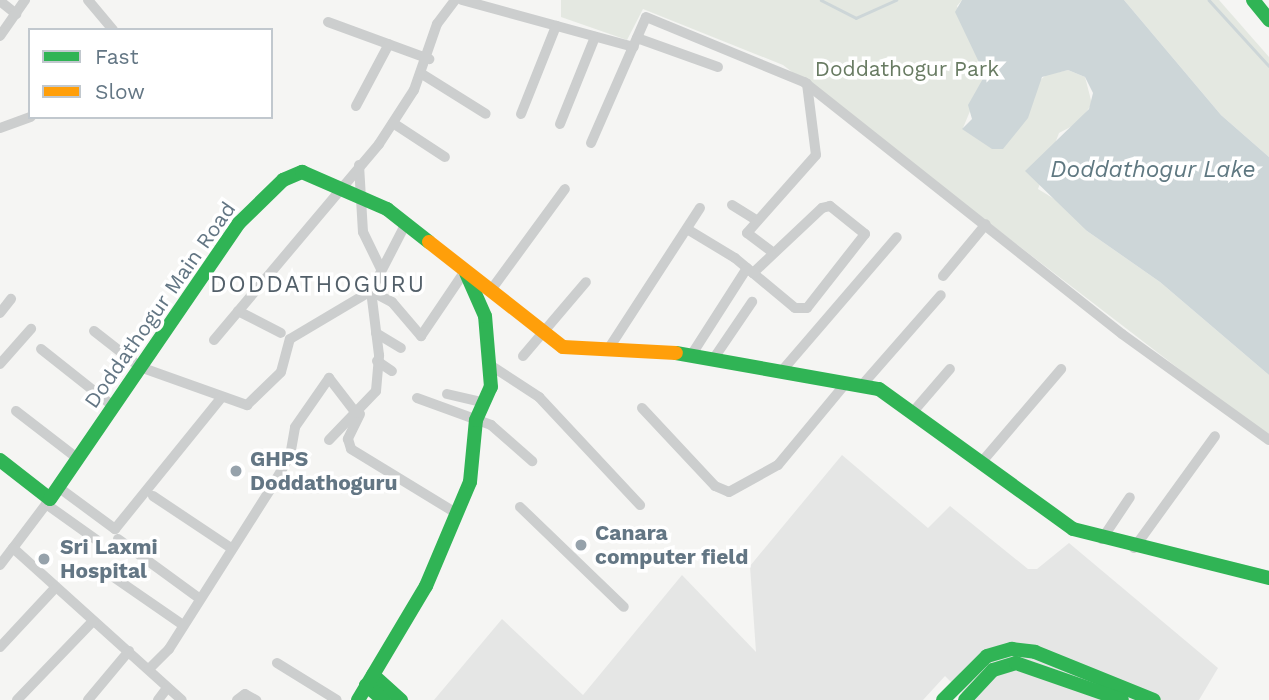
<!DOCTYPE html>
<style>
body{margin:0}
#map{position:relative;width:1269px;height:700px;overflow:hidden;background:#f5f5f3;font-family:"Work Sans",sans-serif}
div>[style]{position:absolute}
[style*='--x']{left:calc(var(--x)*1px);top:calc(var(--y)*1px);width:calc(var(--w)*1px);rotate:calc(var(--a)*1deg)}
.built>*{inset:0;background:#e5e6e5}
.green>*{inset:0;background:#e4e8e1}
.water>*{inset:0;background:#cdd6d8}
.stream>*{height:2.5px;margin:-1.25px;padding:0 1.25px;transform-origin:1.25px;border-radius:1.25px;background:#cdd6d8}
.street>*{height:10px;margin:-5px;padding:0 5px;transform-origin:5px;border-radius:5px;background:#cccece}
.fast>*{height:14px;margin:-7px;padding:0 7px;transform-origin:7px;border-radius:7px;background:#30b455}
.slow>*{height:14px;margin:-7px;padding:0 7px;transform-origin:7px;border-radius:7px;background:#ff9f0a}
.dots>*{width:19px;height:19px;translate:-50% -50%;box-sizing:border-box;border:4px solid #fff;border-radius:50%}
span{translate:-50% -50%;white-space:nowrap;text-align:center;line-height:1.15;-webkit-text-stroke:7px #fff;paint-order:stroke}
.park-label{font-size:21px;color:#687b62}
.street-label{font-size:21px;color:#637684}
.poi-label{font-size:21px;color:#637684;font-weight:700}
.left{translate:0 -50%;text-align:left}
.water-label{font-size:23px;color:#5f7881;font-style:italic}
.neighbourhood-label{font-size:23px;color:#525f69;letter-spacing:2px}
.legend{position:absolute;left:28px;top:28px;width:245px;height:91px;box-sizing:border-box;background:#fff;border:2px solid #c1c8ce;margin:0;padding:9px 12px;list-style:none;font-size:21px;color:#637684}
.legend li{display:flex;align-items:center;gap:14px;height:35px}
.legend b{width:35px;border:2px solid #c1c8ce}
</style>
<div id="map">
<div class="built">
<i style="clip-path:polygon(842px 455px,928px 528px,950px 506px,1028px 569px,1037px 569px,1069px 543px,1218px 668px,1199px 700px,969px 700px,945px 676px,923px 700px,434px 700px,502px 619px,583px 695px,682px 575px,756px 652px,750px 566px)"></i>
</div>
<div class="green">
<i style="clip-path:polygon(561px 0,962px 0,957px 6px,985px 75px,963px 128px,1034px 100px,1036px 84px,1046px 75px,1068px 70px,1085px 77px,1092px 104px,1078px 123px,1059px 133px,1038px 189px,1069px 208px,1087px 231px,1160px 282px,1269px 375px,1269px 438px,783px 65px,643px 9px,627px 40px,561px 17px)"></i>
<i style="clip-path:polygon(1124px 0,1219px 0,1269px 57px,1269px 157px,1221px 115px)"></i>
</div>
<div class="water">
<i style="clip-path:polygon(962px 0,1124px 0,1221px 115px,1269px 157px,1269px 375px,1160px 282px,1087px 231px,1025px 171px,1089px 109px,1093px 93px,1085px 77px,1068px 70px,1042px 77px,1028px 118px,1003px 149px,992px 149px,962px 129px,972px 119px,968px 105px,985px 75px,955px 12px)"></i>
</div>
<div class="stream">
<i style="--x:821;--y:0;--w:39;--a:27"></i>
<i style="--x:856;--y:18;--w:44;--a:-24.2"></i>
<i style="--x:1209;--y:0;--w:89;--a:47.7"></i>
</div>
<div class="street">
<i style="--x:88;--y:0;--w:39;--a:50"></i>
<i style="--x:462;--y:0;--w:178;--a:15.3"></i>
<i style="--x:0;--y:1;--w:21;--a:39"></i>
<i style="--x:328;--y:22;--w:108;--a:20.1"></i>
<i style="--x:0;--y:36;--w:44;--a:-55.2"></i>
<i style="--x:637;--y:38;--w:86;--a:19.7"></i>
<i style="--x:422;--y:74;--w:75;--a:32"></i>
<i style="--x:356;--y:106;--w:70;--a:-62"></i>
<i style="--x:521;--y:114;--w:95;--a:-68.3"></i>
<i style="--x:393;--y:123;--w:62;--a:33.2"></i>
<i style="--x:560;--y:124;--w:94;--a:-68.1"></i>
<i style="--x:0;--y:128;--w:33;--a:-20"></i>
<i style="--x:591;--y:143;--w:137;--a:-66.4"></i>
<i style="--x:646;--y:17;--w:171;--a:22.4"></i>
<i style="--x:804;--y:82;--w:406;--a:38.4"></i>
<i style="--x:1122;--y:334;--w:181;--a:35.8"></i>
<i style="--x:359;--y:165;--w:67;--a:86.6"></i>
<i style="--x:363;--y:232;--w:41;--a:64.1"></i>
<i style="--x:732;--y:205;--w:28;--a:32"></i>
<i style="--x:687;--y:229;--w:56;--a:31.1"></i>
<i style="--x:735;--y:258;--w:78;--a:39.8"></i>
<i style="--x:795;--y:308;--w:12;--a:0"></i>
<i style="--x:807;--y:308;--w:94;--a:-51.9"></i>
<i style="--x:865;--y:234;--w:45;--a:-141.3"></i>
<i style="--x:830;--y:206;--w:8;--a:166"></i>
<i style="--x:822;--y:208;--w:95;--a:136.7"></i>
<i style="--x:771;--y:251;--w:30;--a:-143"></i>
<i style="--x:747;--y:233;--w:104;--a:-48.5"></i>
<i style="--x:816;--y:155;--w:72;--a:-97.2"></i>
<i style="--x:943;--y:276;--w:67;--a:-50.4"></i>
<i style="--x:491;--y:290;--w:125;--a:-53.8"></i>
<i style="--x:238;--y:311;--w:48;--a:27.1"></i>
<i style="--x:0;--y:313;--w:18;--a:-52"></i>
<i style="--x:94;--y:331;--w:58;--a:38"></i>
<i style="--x:140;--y:367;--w:114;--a:19.6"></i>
<i style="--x:247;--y:405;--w:47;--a:-44.1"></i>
<i style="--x:281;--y:372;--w:34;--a:-75"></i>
<i style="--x:290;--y:339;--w:94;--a:-30.7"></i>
<i style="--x:371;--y:291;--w:24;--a:28"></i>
<i style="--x:392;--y:302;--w:45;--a:49.5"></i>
<i style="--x:421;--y:336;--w:78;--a:-55.9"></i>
<i style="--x:376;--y:333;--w:29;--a:31"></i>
<i style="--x:214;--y:340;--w:256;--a:-49.9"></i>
<i style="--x:379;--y:144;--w:64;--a:-57.1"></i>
<i style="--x:414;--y:90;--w:70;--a:-70.8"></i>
<i style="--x:437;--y:24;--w:30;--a:-53"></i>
<i style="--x:609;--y:348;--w:167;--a:-57"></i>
<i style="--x:41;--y:349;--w:92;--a:38.4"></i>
<i style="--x:692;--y:354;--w:102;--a:-57.4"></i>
<i style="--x:523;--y:356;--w:97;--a:-49.6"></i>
<i style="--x:714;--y:358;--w:68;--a:-55.8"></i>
<i style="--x:377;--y:361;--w:18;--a:34"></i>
<i style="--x:0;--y:364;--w:47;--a:-48.5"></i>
<i style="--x:490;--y:365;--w:59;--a:33.1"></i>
<i style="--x:539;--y:397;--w:148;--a:46.9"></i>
<i style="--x:780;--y:373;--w:179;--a:-49.3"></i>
<i style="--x:863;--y:384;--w:118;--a:-48.8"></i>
<i style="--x:447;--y:394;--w:37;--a:13"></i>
<i style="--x:417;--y:398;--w:79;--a:20"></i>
<i style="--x:491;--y:425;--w:55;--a:41.3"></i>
<i style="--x:642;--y:408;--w:107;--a:46.9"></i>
<i style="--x:715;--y:486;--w:15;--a:23"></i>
<i style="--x:729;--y:492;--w:56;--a:-28.9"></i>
<i style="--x:778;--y:465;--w:108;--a:-50.3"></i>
<i style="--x:16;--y:411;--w:77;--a:37.6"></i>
<i style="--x:912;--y:413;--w:58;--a:-49.2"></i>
<i style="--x:360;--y:414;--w:28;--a:116"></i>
<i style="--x:348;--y:439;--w:10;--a:73"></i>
<i style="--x:351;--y:449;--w:123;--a:31.4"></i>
<i style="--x:329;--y:440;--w:68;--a:-46.2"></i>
<i style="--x:376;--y:391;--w:36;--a:-85"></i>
<i style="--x:379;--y:355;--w:64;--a:-97.1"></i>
<i style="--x:371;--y:291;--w:72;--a:-62.7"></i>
<i style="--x:980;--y:464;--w:125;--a:-49.5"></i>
<i style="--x:58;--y:487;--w:71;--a:36.4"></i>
<i style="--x:115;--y:529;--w:169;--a:-51"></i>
<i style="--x:153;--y:496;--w:94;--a:33.7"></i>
<i style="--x:50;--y:499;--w:61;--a:127.1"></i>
<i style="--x:13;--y:548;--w:227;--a:42"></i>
<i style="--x:46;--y:504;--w:64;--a:35.4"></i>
<i style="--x:520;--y:507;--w:144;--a:43.9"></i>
<i style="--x:118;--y:539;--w:100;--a:36.1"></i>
<i style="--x:1102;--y:539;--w:50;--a:-56.3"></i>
<i style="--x:1134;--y:548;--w:138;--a:-54.1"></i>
<i style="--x:0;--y:565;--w:21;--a:-53"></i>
<i style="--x:112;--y:576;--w:86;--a:34.6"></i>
<i style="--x:0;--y:647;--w:79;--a:-47"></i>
<i style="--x:277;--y:663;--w:70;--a:31.7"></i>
<i style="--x:149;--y:669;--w:28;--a:-45"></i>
<i style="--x:169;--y:649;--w:188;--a:-57.6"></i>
<i style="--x:270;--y:490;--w:39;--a:-60"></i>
<i style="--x:290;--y:456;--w:29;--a:-80"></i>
<i style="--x:295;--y:427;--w:60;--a:-55.2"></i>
<i style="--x:329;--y:378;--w:44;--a:52.4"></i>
<i style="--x:17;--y:700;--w:110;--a:-46.1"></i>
<i style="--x:88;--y:700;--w:64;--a:-50.1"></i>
<i style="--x:158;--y:700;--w:15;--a:-53"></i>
<i style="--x:237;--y:700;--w:10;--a:-37"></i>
<i style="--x:245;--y:694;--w:13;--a:29"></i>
</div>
<div class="fast">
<i style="--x:1253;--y:0;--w:26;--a:51"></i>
<i style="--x:676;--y:353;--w:206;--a:10.1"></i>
<i style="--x:879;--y:389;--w:239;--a:35.8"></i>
<i style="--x:1073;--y:529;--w:202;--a:14"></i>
<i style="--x:0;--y:460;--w:63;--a:38"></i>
<i style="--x:50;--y:499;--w:335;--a:-55.6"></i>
<i style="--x:239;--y:223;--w:62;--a:-44.3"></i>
<i style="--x:283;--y:180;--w:21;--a:-23"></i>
<i style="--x:302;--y:172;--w:93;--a:23.5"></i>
<i style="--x:387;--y:209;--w:53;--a:38.2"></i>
<i style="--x:373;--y:675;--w:38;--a:42"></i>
<i style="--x:366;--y:685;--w:23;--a:41"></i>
<i style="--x:358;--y:700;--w:133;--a:-59.2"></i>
<i style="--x:426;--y:586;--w:113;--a:-67.1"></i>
<i style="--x:470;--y:482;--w:62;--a:-84.5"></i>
<i style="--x:476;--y:420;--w:36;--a:-66"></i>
<i style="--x:491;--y:387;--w:71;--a:-94.8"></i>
<i style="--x:485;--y:316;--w:47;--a:-113.8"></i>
<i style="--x:943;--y:700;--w:62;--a:-45"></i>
<i style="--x:987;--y:656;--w:26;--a:-16"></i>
<i style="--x:1012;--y:649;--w:23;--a:7"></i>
<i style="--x:1035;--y:652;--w:128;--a:22"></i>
<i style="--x:965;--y:700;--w:41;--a:-47"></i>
<i style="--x:993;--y:670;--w:24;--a:-17"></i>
<i style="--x:1016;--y:663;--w:112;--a:19.2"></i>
</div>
<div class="slow">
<i style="--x:429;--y:242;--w:170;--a:38.1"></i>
<i style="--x:563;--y:347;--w:113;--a:3"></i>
</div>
<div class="dots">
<i style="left:236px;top:471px;background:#96a2ab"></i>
<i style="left:581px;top:545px;background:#96a2ab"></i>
<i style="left:44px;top:559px;background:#96a2ab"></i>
</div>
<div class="park-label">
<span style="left:907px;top:69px">Doddathogur Park</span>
</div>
<div class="street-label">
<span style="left:160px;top:305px;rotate:-55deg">Doddathogur Main Road</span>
</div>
<div class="poi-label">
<span class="left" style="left:250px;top:471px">GHPS<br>Doddathoguru</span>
<span class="left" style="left:595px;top:545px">Canara<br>computer field</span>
<span class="left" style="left:60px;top:559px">Sri Laxmi<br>Hospital</span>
</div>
<div class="water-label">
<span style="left:1153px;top:170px">Doddathogur Lake</span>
</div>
<div class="neighbourhood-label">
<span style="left:318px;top:285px">DODDATHOGURU</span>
</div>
<ul class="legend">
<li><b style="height:9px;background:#30b455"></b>Fast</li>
<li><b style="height:9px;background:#ff9f0a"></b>Slow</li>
</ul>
</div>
